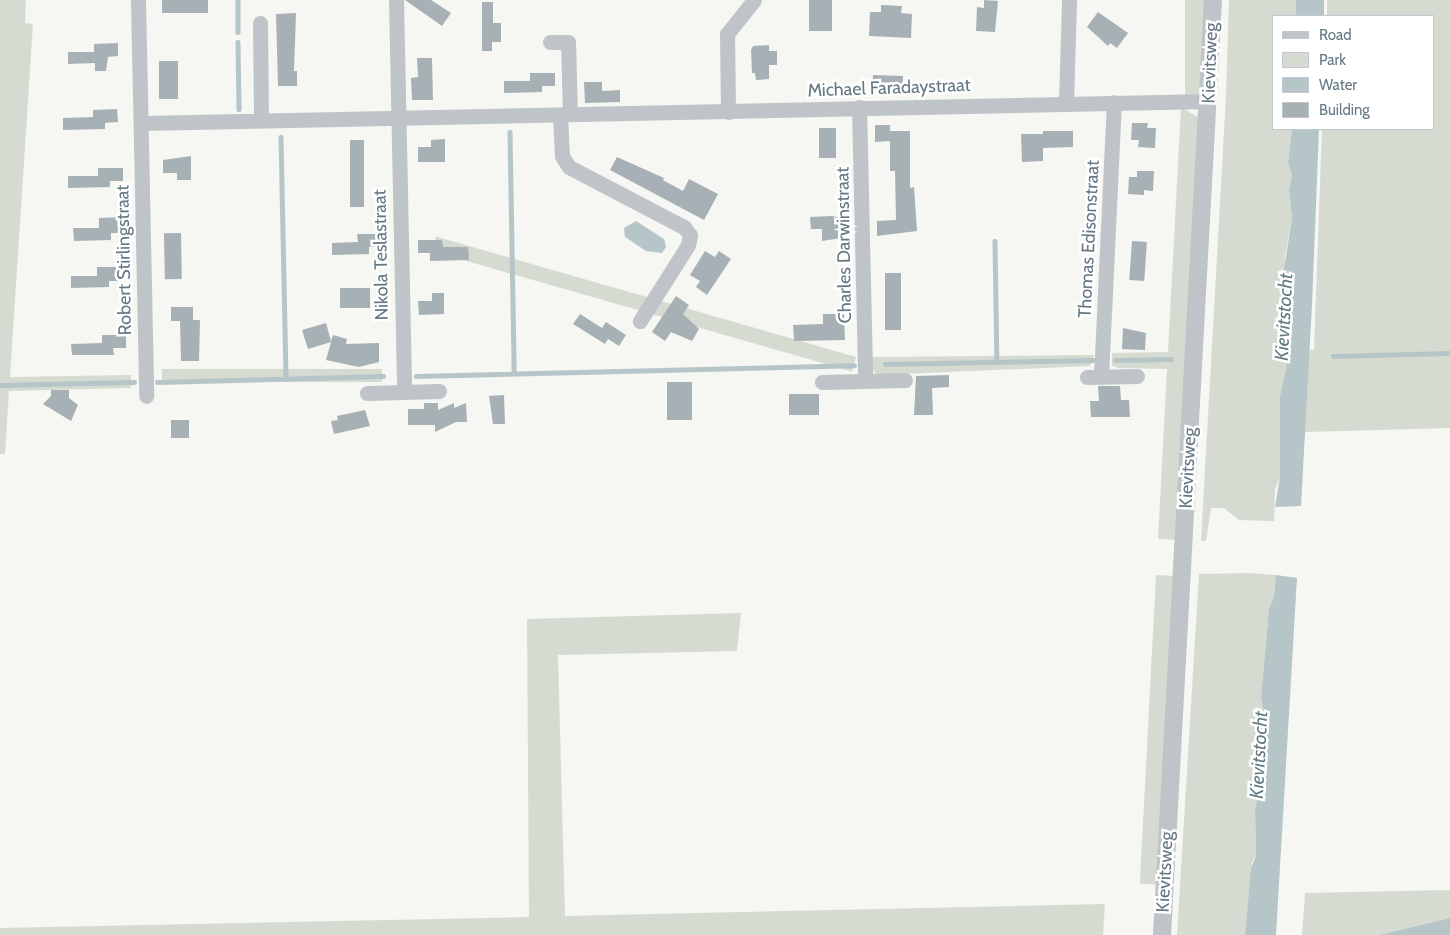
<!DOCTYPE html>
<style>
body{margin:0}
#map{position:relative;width:1450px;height:935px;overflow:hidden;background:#f6f6f2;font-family:Cabin,sans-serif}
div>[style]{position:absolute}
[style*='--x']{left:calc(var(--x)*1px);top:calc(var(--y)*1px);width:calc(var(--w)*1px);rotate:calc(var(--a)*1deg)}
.green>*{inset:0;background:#d6dbd1;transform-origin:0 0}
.water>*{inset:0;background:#b6c5c8;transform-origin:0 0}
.stream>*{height:4.5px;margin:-2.25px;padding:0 2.25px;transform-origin:2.25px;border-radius:2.25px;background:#b6c5c8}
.building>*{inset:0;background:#a7b1b5;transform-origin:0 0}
.minor>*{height:15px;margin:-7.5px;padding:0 7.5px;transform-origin:7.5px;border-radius:7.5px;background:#bec4c7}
.tertiary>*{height:18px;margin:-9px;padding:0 9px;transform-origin:9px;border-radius:9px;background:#bec4c7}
span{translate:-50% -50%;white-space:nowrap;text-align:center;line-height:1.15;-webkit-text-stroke:5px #fff;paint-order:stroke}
.street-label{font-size:18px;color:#647984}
.water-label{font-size:19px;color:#607b81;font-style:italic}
.legend{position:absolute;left:1272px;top:15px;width:162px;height:115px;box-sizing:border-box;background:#fff;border:1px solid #c1c9ce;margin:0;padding:6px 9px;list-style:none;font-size:15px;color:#647984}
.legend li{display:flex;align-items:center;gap:10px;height:25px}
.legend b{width:25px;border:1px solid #c1c9ce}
</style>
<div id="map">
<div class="green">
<i style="clip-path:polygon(0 0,26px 0,25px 23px,33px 24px,10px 377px,131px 375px,131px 388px,9px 391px,5px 454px,0 454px)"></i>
<i style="left:1185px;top:0;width:19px;height:95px"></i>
<i style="clip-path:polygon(1229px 0,1296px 0,1298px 9px,1298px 16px,1274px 16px,1274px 129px,1292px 129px,1288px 163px,1292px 175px,1289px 190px,1292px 218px,1285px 256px,1284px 297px,1290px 310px,1287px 364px,1280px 396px,1280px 477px,1275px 489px,1274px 521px,1239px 520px,1224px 508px,1211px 508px,1206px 541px,1201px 541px,1226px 96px)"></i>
<i style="clip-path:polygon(1327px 0,1450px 0,1450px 428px,1305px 432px,1309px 350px,1314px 350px,1322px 129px,1434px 129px,1434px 16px,1327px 16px)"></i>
<i style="clip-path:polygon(1181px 107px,1199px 118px,1179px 540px,1158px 539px,1167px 369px,1119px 368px,1112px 366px,1112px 353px,1168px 352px)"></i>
<i style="clip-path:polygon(1094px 355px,1090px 366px,877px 375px,871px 367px,870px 357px)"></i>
<i style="left:856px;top:357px;width:15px;height:437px;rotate:106deg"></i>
<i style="left:382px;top:369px;width:13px;height:220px;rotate:90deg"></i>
<i style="clip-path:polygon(1250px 573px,1276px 575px,1274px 596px,1269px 609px,1261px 697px,1264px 716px,1260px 724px,1262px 774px,1255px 810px,1256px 856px,1252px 862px,1245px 935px,1177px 935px,1199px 574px)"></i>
<i style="left:1156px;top:575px;width:21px;height:309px;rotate:3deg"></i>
<i style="clip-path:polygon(741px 613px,737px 651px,558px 655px,565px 916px,1105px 904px,1103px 935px,0 935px,0 928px,529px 917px,527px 619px)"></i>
<i style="clip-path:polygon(1450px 890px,1450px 918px,1379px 935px,1302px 935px,1305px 893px)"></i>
</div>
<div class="water">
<i style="left:1296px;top:0;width:28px;height:16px"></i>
<i style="clip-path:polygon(1292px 129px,1319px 129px,1312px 305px,1301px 506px,1275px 507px,1280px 477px,1280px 396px,1287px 364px,1290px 310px,1284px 297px,1283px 275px,1292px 218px,1289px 190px,1292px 175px,1288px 163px)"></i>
<i style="clip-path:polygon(636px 221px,664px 239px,666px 247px,662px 253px,646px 251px,625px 237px,624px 228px)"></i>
<i style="clip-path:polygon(1276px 575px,1297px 578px,1276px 935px,1245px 935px,1251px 868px,1256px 856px,1255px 810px,1262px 774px,1260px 724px,1264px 716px,1261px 697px,1269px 609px,1274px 596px)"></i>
<i style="clip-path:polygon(1450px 918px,1450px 935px,1379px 935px)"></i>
</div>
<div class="stream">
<i style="--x:238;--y:0;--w:32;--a:90"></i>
<i style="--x:238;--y:42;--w:67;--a:89.1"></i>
<i style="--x:510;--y:132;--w:241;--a:89"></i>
<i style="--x:281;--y:137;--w:242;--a:88.8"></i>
<i style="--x:995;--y:241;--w:121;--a:89.1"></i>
<i style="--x:1333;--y:356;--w:117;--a:-1.5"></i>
<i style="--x:1115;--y:360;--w:56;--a:-1"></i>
<i style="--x:885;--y:364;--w:208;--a:-1.1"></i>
<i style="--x:416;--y:376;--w:438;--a:-1.4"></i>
<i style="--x:157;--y:382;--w:226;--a:-1.5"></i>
<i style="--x:0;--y:385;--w:134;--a:-1.3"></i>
</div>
<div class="building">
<i style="left:162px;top:0;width:46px;height:13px"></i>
<i style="clip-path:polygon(405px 0,431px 0,451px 13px,442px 26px)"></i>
<i style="left:809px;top:0;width:23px;height:31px"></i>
<i style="clip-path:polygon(984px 0,998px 1px,995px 32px,976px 31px,977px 7px,984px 8px)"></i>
<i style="clip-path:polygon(482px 2px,493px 2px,493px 23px,501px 23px,501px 42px,492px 42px,492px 51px,482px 51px)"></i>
<i style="clip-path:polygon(881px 5px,902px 6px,901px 13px,912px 14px,911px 38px,869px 36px,870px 12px,881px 12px)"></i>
<i style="clip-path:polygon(1098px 12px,1128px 33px,1117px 48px,1110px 43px,1108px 46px,1087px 27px)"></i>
<i style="clip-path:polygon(296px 13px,294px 71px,297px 71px,297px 86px,278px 86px,276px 14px)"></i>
<i style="clip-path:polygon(118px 43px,118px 56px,108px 57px,106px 71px,95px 71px,95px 63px,68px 64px,68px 52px,94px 52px,94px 44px)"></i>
<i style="clip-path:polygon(769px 45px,769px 51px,777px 51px,777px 65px,769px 65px,769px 79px,756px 80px,755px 73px,752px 73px,751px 50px,753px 46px)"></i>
<i style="clip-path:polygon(417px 58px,432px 58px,433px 100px,412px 100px,411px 78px,418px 77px)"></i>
<i style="left:159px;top:61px;width:19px;height:38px"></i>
<i style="clip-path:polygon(530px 73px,555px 73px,555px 86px,542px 86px,542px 92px,504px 93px,504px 81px,530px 81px)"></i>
<i style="left:873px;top:75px;width:30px;height:14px;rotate:2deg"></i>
<i style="clip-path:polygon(584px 82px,602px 82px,602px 91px,620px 90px,620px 102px,585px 103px)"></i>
<i style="clip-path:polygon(117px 109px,118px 122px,105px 123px,105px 129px,63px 130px,63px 118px,93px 117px,93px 110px)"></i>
<i style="clip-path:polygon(1132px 123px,1148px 123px,1147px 128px,1156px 128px,1155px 148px,1138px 147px,1139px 140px,1131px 140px)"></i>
<i style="clip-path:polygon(875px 125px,890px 125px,890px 131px,910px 131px,910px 188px,914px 187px,917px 231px,877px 236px,877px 221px,896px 220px,895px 171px,890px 171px,890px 141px,875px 142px)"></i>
<i style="left:819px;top:128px;width:17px;height:30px"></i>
<i style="clip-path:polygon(1043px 131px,1073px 131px,1073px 147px,1043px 148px,1043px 161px,1022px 162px,1021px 134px,1043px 134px)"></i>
<i style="clip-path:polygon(445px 139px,445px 162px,418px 162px,418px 147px,431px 147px,431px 140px)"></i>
<i style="left:350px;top:140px;width:14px;height:67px"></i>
<i style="clip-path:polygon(191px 156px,191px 180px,177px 180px,177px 173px,163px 173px,163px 160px)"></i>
<i style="clip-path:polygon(617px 157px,664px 178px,663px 180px,683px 191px,689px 179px,718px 194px,704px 220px,610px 170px)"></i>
<i style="clip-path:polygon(98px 168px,123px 168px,123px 181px,110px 181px,110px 187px,68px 188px,68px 176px,98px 176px)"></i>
<i style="clip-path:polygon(1137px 171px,1154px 171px,1153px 191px,1144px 190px,1144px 195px,1128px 194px,1129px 177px,1137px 177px)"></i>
<i style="clip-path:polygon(832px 216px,841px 218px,842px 238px,822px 241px,822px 229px,811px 229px,810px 217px)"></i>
<i style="clip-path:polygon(124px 217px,124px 233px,111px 233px,111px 240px,74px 241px,73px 228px,99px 228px,99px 218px)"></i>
<i style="left:181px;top:233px;width:46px;height:17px;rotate:89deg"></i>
<i style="clip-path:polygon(357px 234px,382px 234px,382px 247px,369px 247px,369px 254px,332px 255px,332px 243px,358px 242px)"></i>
<i style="clip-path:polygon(418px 240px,442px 240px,443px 247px,468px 247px,469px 260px,430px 261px,430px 253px,418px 253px)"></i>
<i style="left:1132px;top:241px;width:15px;height:39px;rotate:4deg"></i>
<i style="clip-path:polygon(705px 251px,715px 257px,719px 251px,731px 259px,707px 295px,696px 287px,700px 281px,690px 275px)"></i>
<i style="clip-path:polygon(97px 267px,121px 267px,122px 281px,109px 281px,109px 287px,71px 288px,71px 276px,97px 276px)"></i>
<i style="left:885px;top:273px;width:16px;height:57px"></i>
<i style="left:340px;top:288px;width:30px;height:20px"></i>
<i style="clip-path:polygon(432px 293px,444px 293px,444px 314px,419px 315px,418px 301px,432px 301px)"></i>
<i style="clip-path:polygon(676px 296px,689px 305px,683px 314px,699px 329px,692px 341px,671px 332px,665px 341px,652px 332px)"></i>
<i style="clip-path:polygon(171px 307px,193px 307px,193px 320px,200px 320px,199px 361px,181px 361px,180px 321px,171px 321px)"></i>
<i style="clip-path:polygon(580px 314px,602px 328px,606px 322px,626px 335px,619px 346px,608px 339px,605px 344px,573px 324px)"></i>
<i style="clip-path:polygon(823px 314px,844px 314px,845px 340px,794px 341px,793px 325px,823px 324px)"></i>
<i style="clip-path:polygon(326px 323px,331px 341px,333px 335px,347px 339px,346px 344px,379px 343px,379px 362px,359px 367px,326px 360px,331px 342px,308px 349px,302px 330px)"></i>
<i style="clip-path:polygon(1123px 328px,1146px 333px,1145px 350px,1122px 349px)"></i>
<i style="clip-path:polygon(102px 335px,126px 335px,126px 348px,113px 348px,114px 355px,72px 355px,71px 344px,102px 343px)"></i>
<i style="clip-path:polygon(949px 375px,949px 387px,932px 388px,933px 415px,914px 415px,916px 376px)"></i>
<i style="left:667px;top:382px;width:25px;height:38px"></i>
<i style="clip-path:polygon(1098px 386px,1120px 386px,1121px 400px,1129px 400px,1130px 417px,1091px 417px,1090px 401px,1099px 401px)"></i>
<i style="clip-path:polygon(51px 390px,69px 390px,69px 398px,78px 405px,71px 421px,43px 404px,51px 396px)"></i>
<i style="left:789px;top:394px;width:30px;height:21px"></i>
<i style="clip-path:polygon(504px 395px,505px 424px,493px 424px,489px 396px)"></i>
<i style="clip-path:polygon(424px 403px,438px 403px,438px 410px,454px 403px,454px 408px,466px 403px,467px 422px,456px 422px,435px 432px,435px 425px,408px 425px,408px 409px,424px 409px)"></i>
<i style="clip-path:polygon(365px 410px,370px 426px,334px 434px,331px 421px,338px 420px,337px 416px)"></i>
<i style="left:171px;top:420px;width:18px;height:18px"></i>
</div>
<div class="minor">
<i style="--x:138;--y:0;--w:396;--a:88.8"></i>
<i style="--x:396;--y:0;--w:392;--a:88.8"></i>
<i style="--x:260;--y:23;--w:97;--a:89.4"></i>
<i style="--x:550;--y:42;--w:18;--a:0"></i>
<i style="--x:568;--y:42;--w:72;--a:88.4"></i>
<i style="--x:1066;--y:103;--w:103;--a:-88.3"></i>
<i style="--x:859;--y:107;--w:274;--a:88.7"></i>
<i style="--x:728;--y:112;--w:78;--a:-90.7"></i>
<i style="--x:727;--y:34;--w:43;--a:-51.5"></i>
<i style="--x:560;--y:115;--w:41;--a:87.2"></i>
<i style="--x:562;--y:156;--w:13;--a:58"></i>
<i style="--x:569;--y:167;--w:130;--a:27.6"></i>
<i style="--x:684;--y:227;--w:10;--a:53"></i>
<i style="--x:690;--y:235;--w:10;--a:101"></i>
<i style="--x:688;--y:245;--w:90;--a:122.3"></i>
<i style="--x:141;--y:123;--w:1068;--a:-1.18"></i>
<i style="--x:1087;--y:377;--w:50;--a:-1.1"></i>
<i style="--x:1101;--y:377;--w:275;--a:-87.3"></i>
<i style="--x:822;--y:382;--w:83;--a:-1.4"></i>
<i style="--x:367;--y:393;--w:72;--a:-1.6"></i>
</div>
<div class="tertiary">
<i style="--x:1162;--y:935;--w:936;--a:-86.88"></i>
</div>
<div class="street-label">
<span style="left:1210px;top:63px;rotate:-88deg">Kievitsweg</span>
<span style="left:889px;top:88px;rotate:-2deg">Michael Faradaystraat</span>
<span style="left:1089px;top:239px;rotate:-87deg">Thomas Edisonstraat</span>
<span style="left:844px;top:245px;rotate:-91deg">Charles Darwinstraat</span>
<span style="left:381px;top:255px;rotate:-91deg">Nikola Teslastraat</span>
<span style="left:124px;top:260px;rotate:-91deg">Robert Stirlingstraat</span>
<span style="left:1188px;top:468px;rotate:-87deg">Kievitsweg</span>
<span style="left:1165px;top:872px;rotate:-87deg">Kievitsweg</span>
</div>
<div class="water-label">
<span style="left:1284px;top:317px;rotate:-87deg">Kievitstocht</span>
<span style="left:1259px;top:755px;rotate:-87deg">Kievitstocht</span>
</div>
<ul class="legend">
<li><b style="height:6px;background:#bec4c7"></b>Road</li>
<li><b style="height:14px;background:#d6dbd1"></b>Park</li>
<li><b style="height:14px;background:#b6c5c8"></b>Water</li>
<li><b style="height:14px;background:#a7b1b5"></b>Building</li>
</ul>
</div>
